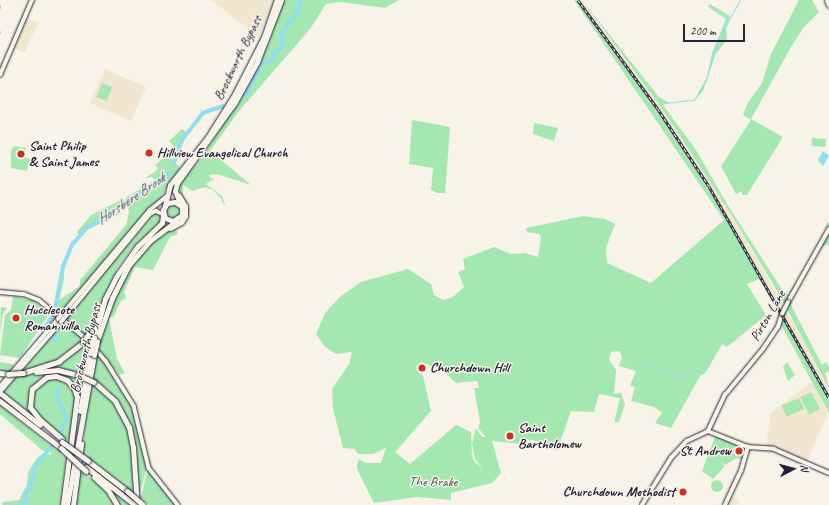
<!DOCTYPE html>
<style>
body{margin:0}
#map{position:relative;width:829px;height:505px;overflow:hidden;background:#f7f3e8;font-family:Caveat,sans-serif}
div>[style]{position:absolute}
[style*='--x']{left:calc(var(--x)*1px);top:calc(var(--y)*1px);width:calc(var(--w)*1px);rotate:calc(var(--a)*1deg)}
.built>*{inset:0;background:#f1e6d0;transform-origin:0 0}
.green>*{inset:0;background:#a5e7b1;transform-origin:0 0}
.round{border-radius:50%}
.water>*{inset:0;background:#91def0}
.stream>*{height:1px;margin:-0.5px;padding:0 0.5px;transform-origin:0.5px;border-radius:0.5px;background:#91def0}
.river>*{height:3.5px;margin:-1.75px;padding:0 1.75px;transform-origin:1.75px;border-radius:1.75px;background:#91def0}
.roads{filter:drop-shadow(0 0 1px #22223b) drop-shadow(0 0 1px #22223b)}
.secondary>*{height:3.5px;margin:-1.75px;padding:0 1.75px;transform-origin:1.75px;border-radius:1.75px;background:#f7f3e8}
.highway>*{height:5px;margin:-2.5px;padding:0 2.5px;transform-origin:2.5px;border-radius:2.5px;background:#f7f3e8}
.rail>*{height:2.5px;margin-top:-1.25px;transform-origin:0;background:repeating-linear-gradient(90deg,#f7f3e8 0 3px,#22223b 0 6px);box-sizing:border-box;border-block:1px solid #22223b}
.bridges{filter:drop-shadow(0 0 1px #22223b) drop-shadow(0 0 1px #22223b)}
.secondary-bridge>*{height:3.5px;margin:-1.75px;padding:0 1.75px;transform-origin:1.75px;border-radius:1.75px;background:#f7f3e8}
.highway-bridge>*{height:5px;margin:-2.5px;padding:0 2.5px;transform-origin:2.5px;border-radius:2.5px;background:#f7f3e8}
.dots>*{width:11px;height:11px;translate:-50% -50%;box-sizing:border-box;border:2px solid #f7f3e8;border-radius:50%}
span{translate:-50% -50%;white-space:nowrap;text-align:center;line-height:1.15;-webkit-text-stroke:3px #f7f3e8;paint-order:stroke}
.street-label{font-size:14px;color:#22223b}
.poi-label{font-size:14px;color:#22223b;font-weight:700}
.left{translate:0 -50%;text-align:left}
.right{translate:-100% -50%;text-align:right}
.park-label{font-size:14px;color:#435358}
.water-label{font-size:15px;color:#3e5168;font-style:italic}
.north{position:absolute;left:773px;top:449px;width:40px;height:40px;-webkit-text-stroke:3px #f7f3e8;paint-order:stroke;rotate:84deg;font-size:11px;font-weight:700;line-height:16px;text-align:center;color:#22223b}
.north::after{content:'';display:block;margin:auto;width:14px;height:18px;background:#22223b;clip-path:polygon(50% 0,100% 100%,50% 72%,0 100%)}
.scale{position:absolute;left:683px;top:24px;width:62px;height:18px;box-sizing:border-box;border:2px solid #22223b;border-top:0;padding-left:5px;font-size:12px;line-height:14px;white-space:nowrap;color:#22223b;-webkit-text-stroke:3px #f7f3e8;paint-order:stroke}
</style>
<div id="map">
<div class="built">
<i style="clip-path:polygon(211px 0,275px 0,259px 37px)"></i>
<i style="clip-path:polygon(576px 0,582px 0,661px 107px,733px 217px,819px 368px,829px 388px,829px 400px,726px 215px,644px 92px)"></i>
<i style="clip-path:polygon(26px 18px,38px 23px,24px 53px,14px 48px)"></i>
<i style="left:105px;top:69px;width:45px;height:37px;rotate:24deg"></i>
<i style="clip-path:polygon(812px 381px,828px 413px,807px 461px,766px 445px,771px 413px)"></i>
<i style="clip-path:polygon(731px 496px,739px 500px,737px 505px,727px 505px)"></i>
</div>
<div class="green">
<i style="clip-path:polygon(284px 0,399px 0,385px 8px,340px 2px,326px 4px,310px 29px,239px 111px,210px 151px,251px 185px,217px 174px,209px 175px,211px 179px,215px 178px,206px 184px,222px 196px,226px 208px,220px 197px,213px 190px,205px 187px,192px 191px,183px 185px,183px 195px,190px 210px,187px 220px,176px 229px,178px 234px,170px 237px,153px 270px,135px 267px,124px 292px,126px 298px,121px 301px,114px 316px,109px 318px,117px 359px,125px 373px,119px 375px,99px 349px,99px 343px,111px 305px,127px 272px,137px 258px,153px 242px,180px 224px,179px 181px,200px 160px,241px 97px,264px 47px,267px 47px)"></i>
<i style="clip-path:polygon(evenodd,574px 0,576px 0,644px 92px,726px 215px,782px 314px,829px 400px,829px 413px,780px 323px,782px 314px,759px 279px,747px 284px,766px 315px,727px 347px,722px 344px,706px 372px,700px 376px,671px 428px,655px 423px,662px 413px,654px 407px,631px 401px,635px 387px,630px 386px,636px 371px,619px 366px,622px 357px,619px 351px,611px 352px,609px 360px,616px 370px,614px 394px,621px 393px,625px 404px,619px 422px,615px 422px,615px 419px,620px 398px,599px 394px,594px 412px,571px 411px,557px 451px,537px 441px,520px 438px,521px 444px,492px 441px,501px 473px,492px 483px,451px 493px,451px 500px,417px 497px,374px 503px,357px 469px,357px 464px,359px 459px,366px 463px,381px 463px,386px 448px,373px 454px,358px 454px,355px 449px,343px 448px,333px 409px,332px 389px,349px 364px,352px 352px,336px 354px,325px 347px,316px 334px,325px 313px,341px 296px,361px 282px,408px 269px,431px 284px,434px 295px,443px 300px,453px 297px,464px 287px,458px 272px,465px 269px,463px 259px,494px 247px,511px 254px,525px 253px,538px 257px,541px 238px,539px 234px,527px 232px,526px 228px,583px 216px,605px 219px,615px 224px,606px 248px,607px 263px,651px 283px,724px 220px,574px 0,422px 362px,444px 372px,456px 383px,477px 381px,479px 388px,474px 388px,480px 422px,478px 428px,486px 437px,482px 437px,476px 428px,472px 443px,475px 459px,483px 469px,474px 461px,472px 455px,471px 432px,456px 425px,410px 464px,395px 452px,431px 411px,423px 376px,417px 369px,422px 362px)"></i>
<i style="clip-path:polygon(582px 0,659px 97px,669px 103px,663px 105px,696px 150px,727px 204px,783px 291px,792px 297px,789px 301px,822px 365px,826px 362px,829px 367px,829px 371px,825px 373px,829px 388px,776px 289px,733px 217px,661px 107px)"></i>
<i style="clip-path:polygon(799px 0,812px 0,819px 12px,803px 28px,791px 47px,751px 119px,783px 137px,747px 195px,742px 195px,742px 191px,736px 194px,721px 166px,751px 120px,743px 115px,747px 104px,762px 83px,771px 54px)"></i>
<i style="clip-path:polygon(710px 4px,730px 16px,726px 28px,727px 39px,715px 55px,703px 91px,695px 100px,707px 77px,712px 53px,726px 19px,711px 9px,708px 6px)"></i>
<i style="left:102px;top:83px;width:11px;height:15px;rotate:22deg"></i>
<i style="clip-path:polygon(412px 120px,450px 127px,445px 193px,437px 193px,431px 190px,433px 168px,409px 164px)"></i>
<i style="clip-path:polygon(534px 123px,558px 128px,554px 141px,533px 134px)"></i>
<i style="clip-path:polygon(182px 129px,186px 132px,171px 158px,180px 168px,196px 149px,173px 178px,160px 199px,145px 212px,60px 314px,53px 308px,62px 264px,64px 279px,59px 300px,80px 286px,80px 280px,126px 225px,129px 212px,126px 198px,155px 180px,152px 177px,145px 178px,156px 171px,158px 168px,155px 165px,167px 155px,170px 157px,174px 146px,169px 141px)"></i>
<i style="left:812px;top:138px;width:14px;height:8px;rotate:4deg"></i>
<i style="clip-path:polygon(14px 146px,26px 148px,26px 158px,30px 159px,27px 171px,11px 168px,11px 151px)"></i>
<i style="clip-path:polygon(123px 199px,122px 208px,117px 213px,87px 228px,80px 238px,77px 232px,91px 215px)"></i>
<i class="round" style="left:165px;top:204px;width:14px;height:14px"></i>
<i style="clip-path:polygon(155px 213px,161px 215px,160px 222px,132px 248px,117px 269px,90px 329px,85px 335px,66px 318px)"></i>
<i style="clip-path:polygon(166px 221px,170px 223px,140px 249px,109px 301px,102px 320px,104px 310px,119px 276px,134px 254px)"></i>
<i style="clip-path:polygon(829px 222px,829px 244px,819px 248px,826px 235px,826px 224px)"></i>
<i style="clip-path:polygon(13px 296px,32px 300px,46px 310px,47px 317px,20px 358px,0 355px,5px 315px,11px 310px)"></i>
<i style="clip-path:polygon(1px 307px,7px 308px,3px 314px,0 334px)"></i>
<i style="clip-path:polygon(64px 321px,83px 337px,78px 344px,55px 361px,22px 370px)"></i>
<i style="clip-path:polygon(86px 340px,90px 344px,84px 375px,44px 369px,72px 354px)"></i>
<i style="clip-path:polygon(98px 354px,133px 407px,147px 466px,139px 496px,136px 451px,131px 427px,118px 402px,107px 389px,92px 378px)"></i>
<i style="clip-path:polygon(0 362px,12px 364px,15px 367px,12px 371px,0 371px)"></i>
<i style="clip-path:polygon(787px 362px,795px 375px,788px 381px,783px 367px)"></i>
<i style="clip-path:polygon(45px 372px,70px 374px,83px 380px,72px 444px,77px 393px,64px 378px,43px 377px,34px 385px,29px 396px,36px 418px,3px 392px,17px 376px)"></i>
<i style="clip-path:polygon(48px 379px,60px 380px,72px 390px,75px 399px,69px 442px,37px 415px,32px 406px,34px 390px)"></i>
<i style="clip-path:polygon(91px 384px,109px 396px,124px 419px,130px 438px,134px 493px,82px 452px)"></i>
<i style="left:811px;top:392px;width:19px;height:12px;rotate:62deg"></i>
<i style="left:799px;top:398px;width:12px;height:19px;rotate:66deg"></i>
<i style="clip-path:polygon(0 405px,66px 458px,60px 505px,2px 505px,3px 502px,19px 500px,27px 485px,28px 472px,37px 458px,45px 452px,51px 455px,50px 450px,43px 451px,0 414px)"></i>
<i style="clip-path:polygon(716px 434px,729px 439px,721px 462px,725px 466px,713px 479px,702px 471px)"></i>
<i style="clip-path:polygon(729px 440px,745px 447px,745px 451px,743px 460px,736px 458px,726px 465px,721px 462px)"></i>
<i style="clip-path:polygon(79px 468px,101px 487px,115px 505px,74px 505px)"></i>
<i style="clip-path:polygon(148px 468px,167px 495px,176px 505px,149px 505px,141px 498px)"></i>
<i class="round" style="left:711px;top:480px;width:12px;height:12px"></i>
<i style="clip-path:polygon(106px 486px,130px 505px,118px 505px)"></i>
</div>
<div class="water">
<i style="clip-path:polygon(823px 151px,829px 156px,823px 166px,818px 160px)"></i>
</div>
<div class="stream">
<i style="--x:0;--y:5;--w:3;--a:90"></i>
<i style="--x:0;--y:31;--w:2;--a:90"></i>
<i style="--x:664;--y:103;--w:30;--a:-6"></i>
<i style="--x:694;--y:100;--w:24;--a:-60"></i>
<i style="--x:706;--y:79;--w:43;--a:-72.4"></i>
<i style="--x:719;--y:38;--w:43;--a:-61.1"></i>
<i style="--x:200;--y:109;--w:5;--a:53"></i>
<i style="--x:646;--y:362;--w:40;--a:23.4"></i>
<i style="--x:683;--y:378;--w:17;--a:-24"></i>
</div>
<div class="river">
<i style="--x:242;--y:96;--w:7;--a:-27"></i>
<i style="--x:248;--y:93;--w:30;--a:-67"></i>
<i style="--x:260;--y:65;--w:13;--a:-23"></i>
<i style="--x:272;--y:60;--w:7;--a:-74"></i>
<i style="--x:274;--y:53;--w:11;--a:-41"></i>
<i style="--x:282;--y:46;--w:13;--a:-90"></i>
<i style="--x:282;--y:33;--w:26;--a:-54"></i>
<i style="--x:297;--y:12;--w:13;--a:-72"></i>
<i style="--x:174;--y:163;--w:24;--a:-71"></i>
<i style="--x:182;--y:140;--w:34;--a:-52"></i>
<i style="--x:203;--y:113;--w:21;--a:-19"></i>
<i style="--x:55;--y:310;--w:44;--a:-79.5"></i>
<i style="--x:63;--y:267;--w:24;--a:-68"></i>
<i style="--x:72;--y:245;--w:23;--a:-49"></i>
<i style="--x:87;--y:228;--w:34;--a:-27"></i>
<i style="--x:117;--y:213;--w:18;--a:-52"></i>
<i style="--x:128;--y:199;--w:38;--a:-29"></i>
<i style="--x:161;--y:181;--w:12;--a:-42"></i>
<i style="--x:48;--y:328;--w:3;--a:-135"></i>
<i style="--x:46;--y:326;--w:14;--a:-56"></i>
<i style="--x:53;--y:335;--w:6;--a:59"></i>
<i style="--x:58;--y:389;--w:6;--a:99"></i>
<i style="--x:57;--y:395;--w:25;--a:67"></i>
<i style="--x:67;--y:418;--w:14;--a:111"></i>
<i style="--x:19;--y:505;--w:2;--a:0"></i>
<i style="--x:26;--y:505;--w:12;--a:-95"></i>
<i style="--x:25;--y:493;--w:6;--a:-39"></i>
<i style="--x:30;--y:489;--w:23;--a:-77"></i>
<i style="--x:35;--y:467;--w:27;--a:-51"></i>
</div>
<div class="roads">
<div class="secondary">
<i style="--x:0;--y:75;--w:82;--a:-66.9"></i>
<i style="--x:0;--y:292;--w:24;--a:5"></i>
<i style="--x:24;--y:294;--w:16;--a:22"></i>
<i style="--x:39;--y:300;--w:65;--a:39.4"></i>
<i style="--x:89;--y:341;--w:26;--a:50"></i>
<i style="--x:106;--y:361;--w:53;--a:58.1"></i>
<i style="--x:134;--y:406;--w:64;--a:76.4"></i>
<i style="--x:149;--y:468;--w:47;--a:51.9"></i>
<i style="--x:788;--y:302;--w:84;--a:-60.7"></i>
<i style="--x:64;--y:312;--w:133;--a:-49.9"></i>
<i style="--x:150;--y:210;--w:21;--a:-39"></i>
<i style="--x:67;--y:315;--w:131;--a:-50.6"></i>
<i style="--x:150;--y:214;--w:7;--a:-27"></i>
<i style="--x:156;--y:211;--w:8;--a:23"></i>
<i style="--x:0;--y:387;--w:89;--a:-49.5"></i>
<i style="--x:0;--y:392;--w:93;--a:-48.9"></i>
<i style="--x:708;--y:431;--w:43;--a:21.8"></i>
<i style="--x:748;--y:447;--w:26;--a:4"></i>
<i style="--x:774;--y:449;--w:60;--a:23.6"></i>
<i style="--x:642;--y:505;--w:55;--a:-58.3"></i>
<i style="--x:671;--y:458;--w:23;--a:-47"></i>
<i style="--x:687;--y:441;--w:23;--a:-25"></i>
<i style="--x:708;--y:431;--w:40;--a:-65"></i>
<i style="--x:725;--y:395;--w:60;--a:-50.4"></i>
<i style="--x:763;--y:349;--w:27;--a:-56"></i>
<i style="--x:778;--y:327;--w:14;--a:-73"></i>
<i style="--x:725;--y:505;--w:38;--a:-65"></i>
<i style="--x:741;--y:471;--w:25;--a:-74"></i>
</div>
<div class="highway">
<i style="--x:827;--y:0;--w:5;--a:68"></i>
<i style="--x:165;--y:205;--w:21;--a:-76"></i>
<i style="--x:170;--y:185;--w:61;--a:-51.6"></i>
<i style="--x:208;--y:137;--w:51;--a:-57.9"></i>
<i style="--x:235;--y:94;--w:64;--a:-63"></i>
<i style="--x:264;--y:37;--w:39;--a:-71"></i>
<i style="--x:180;--y:205;--w:6;--a:-149"></i>
<i style="--x:175;--y:202;--w:8;--a:173"></i>
<i style="--x:167;--y:203;--w:8;--a:120"></i>
<i style="--x:163;--y:210;--w:8;--a:76"></i>
<i style="--x:165;--y:218;--w:9;--a:21"></i>
<i style="--x:173;--y:221;--w:11;--a:-34"></i>
<i style="--x:182;--y:215;--w:7;--a:-90"></i>
<i style="--x:182;--y:208;--w:18;--a:-112"></i>
<i style="--x:175;--y:191;--w:8;--a:-76"></i>
<i style="--x:177;--y:183;--w:100;--a:-54.4"></i>
<i style="--x:235;--y:102;--w:46;--a:-61.2"></i>
<i style="--x:257;--y:62;--w:66;--a:-68.8"></i>
<i style="--x:170;--y:228;--w:13;--a:-29"></i>
<i style="--x:181;--y:222;--w:7;--a:-56"></i>
<i style="--x:185;--y:216;--w:10;--a:-90"></i>
<i style="--x:185;--y:206;--w:12;--a:-121"></i>
<i style="--x:89;--y:333;--w:15;--a:-62"></i>
<i style="--x:94;--y:338;--w:41;--a:-74.2"></i>
<i style="--x:105;--y:299;--w:25;--a:-63"></i>
<i style="--x:116;--y:277;--w:38;--a:-55"></i>
<i style="--x:138;--y:246;--w:33;--a:-44"></i>
<i style="--x:162;--y:223;--w:8;--a:-83"></i>
<i style="--x:97;--y:341;--w:46;--a:-70.8"></i>
<i style="--x:112;--y:298;--w:36;--a:-63"></i>
<i style="--x:128;--y:266;--w:35;--a:-49"></i>
<i style="--x:151;--y:240;--w:31;--a:-37"></i>
<i style="--x:36;--y:372;--w:22;--a:-5"></i>
<i style="--x:58;--y:370;--w:21;--a:14"></i>
<i style="--x:0;--y:373;--w:8;--a:7"></i>
<i style="--x:23;--y:373;--w:38;--a:-18"></i>
<i style="--x:59;--y:361;--w:31;--a:-38"></i>
<i style="--x:94;--y:382;--w:28;--a:42"></i>
<i style="--x:115;--y:401;--w:30;--a:62"></i>
<i style="--x:129;--y:427;--w:20;--a:79"></i>
<i style="--x:133;--y:447;--w:58;--a:86.1"></i>
<i style="--x:0;--y:393;--w:51;--a:38.7"></i>
<i style="--x:0;--y:401;--w:77;--a:37.6"></i>
<i style="--x:80;--y:411;--w:59;--a:-80.2"></i>
<i style="--x:62;--y:439;--w:29;--a:-139"></i>
<i style="--x:40;--y:420;--w:16;--a:-128"></i>
<i style="--x:30;--y:407;--w:18;--a:-84"></i>
<i style="--x:32;--y:389;--w:19;--a:-39"></i>
<i style="--x:47;--y:377;--w:9;--a:-6"></i>
<i style="--x:56;--y:376;--w:12;--a:20"></i>
<i style="--x:67;--y:380;--w:11;--a:49"></i>
<i style="--x:74;--y:388;--w:9;--a:72"></i>
<i style="--x:77;--y:397;--w:109;--a:97.4"></i>
<i style="--x:88;--y:461;--w:49;--a:37.6"></i>
<i style="--x:86;--y:467;--w:62;--a:37.8"></i>
<i style="--x:94;--y:477;--w:19;--a:43"></i>
<i style="--x:108;--y:490;--w:17;--a:59"></i>
<i style="--x:67;--y:505;--w:152;--a:-79.8"></i>
<i style="--x:73;--y:505;--w:62;--a:-82.5"></i>
</div>
</div>
<div class="rail">
<i style="--x:578;--y:0;--w:135;--a:53.7"></i>
<i style="--x:658;--y:109;--w:92;--a:56.5"></i>
<i style="--x:709;--y:186;--w:243;--a:60.4"></i>
</div>
<div class="bridges">
<div class="secondary-bridge">
<i style="--x:782;--y:314;--w:13;--a:-63"></i>
<i style="--x:58;--y:319;--w:9;--a:-49"></i>
<i style="--x:61;--y:322;--w:9;--a:-49"></i>
</div>
<div class="highway-bridge">
<i style="--x:83;--y:342;--w:11;--a:-56"></i>
<i style="--x:90;--y:353;--w:16;--a:-75"></i>
<i style="--x:94;--y:355;--w:14;--a:-78"></i>
<i style="--x:8;--y:374;--w:15;--a:-4"></i>
<i style="--x:78;--y:375;--w:17;--a:24"></i>
<i style="--x:62;--y:442;--w:32;--a:36"></i>
<i style="--x:61;--y:448;--w:34;--a:43"></i>
<i style="--x:127;--y:491;--w:21;--a:41"></i>
</div>
</div>
<div class="dots">
<i style="left:149px;top:153px;background:#c8321e"></i>
<i style="left:21px;top:154px;background:#c8321e"></i>
<i style="left:16px;top:318px;background:#c8321e"></i>
<i style="left:422px;top:368px;background:#c8321e"></i>
<i style="left:510px;top:436px;background:#c8321e"></i>
<i style="left:739px;top:451px;background:#c8321e"></i>
<i style="left:683px;top:492px;background:#c8321e"></i>
</div>
<div class="street-label">
<span style="left:238px;top:58px;rotate:-64deg">Brockworth Bypass</span>
<span style="left:768px;top:316px;rotate:-60deg">Pirton Lane</span>
<span style="left:86px;top:348px;rotate:-76deg">Brockworth Bypass</span>
</div>
<div class="poi-label">
<span class="left" style="left:29px;top:154px">Saint Philip<br>&amp; Saint James</span>
<span class="left" style="left:157px;top:153px">Hillview Evangelical Church</span>
<span class="left" style="left:24px;top:318px">Hucclecote<br>Roman villa</span>
<span class="left" style="left:430px;top:368px">Churchdown Hill</span>
<span class="left" style="left:518px;top:436px">Saint<br>Bartholomew</span>
<span class="right" style="left:731px;top:451px">St Andrew</span>
<span class="right" style="left:675px;top:492px">Churchdown Methodist</span>
</div>
<div class="park-label">
<span style="left:433px;top:482px">The Brake</span>
</div>
<div class="water-label">
<span style="left:131px;top:199px;rotate:-34deg">Horsbere Brook</span>
</div>
<div class="north">N</div>
<div class="scale">200 m</div>
</div>
